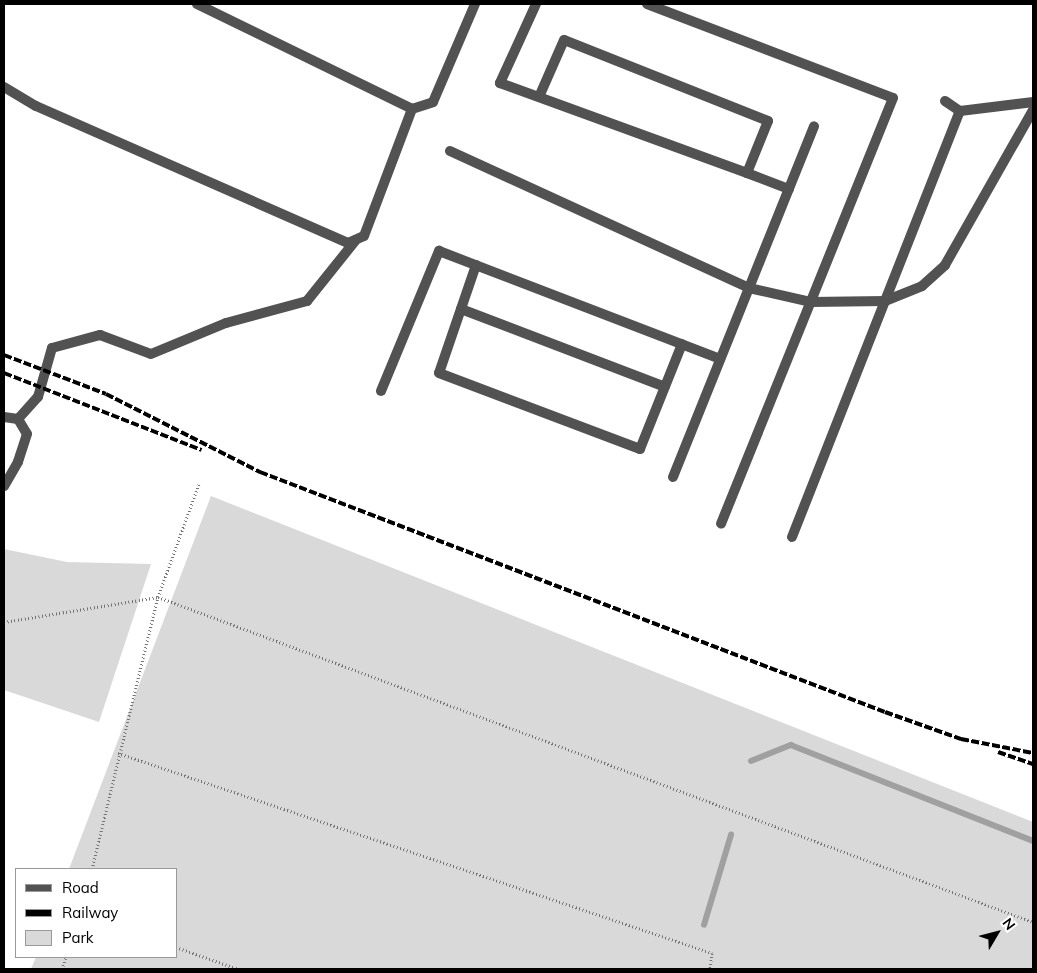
<!DOCTYPE html>
<style>
body{margin:0}
#map{position:relative;width:1037px;height:973px;overflow:hidden;background:#fff;font-family:Mulish,sans-serif}
div>[style]{position:absolute}
[style*='--x']{left:calc(var(--x)*1px);top:calc(var(--y)*1px);width:calc(var(--w)*1px);rotate:calc(var(--a)*1deg)}
.green>*{inset:0;background:#d9d9d9}
.stream>*{height:5.5px;margin:-2.75px;padding:0 2.75px;transform-origin:2.75px;border-radius:2.75px;background:#a0a0a0}
.path>*{height:3px;margin-top:-1.5px;transform-origin:0;background:repeating-linear-gradient(90deg,#747474 0 1px,transparent 0 3.5px)}
.lane>*{height:10px;margin:-5px;padding:0 5px;transform-origin:5px;border-radius:5px;background:#525252}
.street>*{height:10px;margin:-5px;padding:0 5px;transform-origin:5px;border-radius:5px;background:#525252}
.rail>*{height:4px;margin-top:-2px;transform-origin:0;background:repeating-linear-gradient(90deg,#000 0 8px,transparent 0 10.5px)}
span{translate:-50% -50%;white-space:nowrap;text-align:center;line-height:1.15;-webkit-text-stroke:4px #fff;paint-order:stroke}
.frame{position:absolute;inset:0;border:5px solid #000;pointer-events:none}
.legend{position:absolute;left:15px;top:868px;width:162px;height:90px;box-sizing:border-box;background:#fff;border:1px solid #999;margin:0;padding:6px 9px;list-style:none;font-size:15px;color:#000}
.legend li{display:flex;align-items:center;gap:10px;height:25px}
.legend b{width:25px;border:1px solid #999}
.north{position:absolute;left:972px;top:908px;width:50px;height:50px;-webkit-text-stroke:4px #fff;paint-order:stroke;rotate:53deg;font-size:14px;font-weight:700;line-height:20px;text-align:center;color:#000}
.north::after{content:'';display:block;margin:auto;width:18px;height:22px;background:#000;clip-path:polygon(50% 0,100% 100%,50% 72%,0 100%)}
</style>
<div id="map">
<div class="green">
<i style="clip-path:polygon(211px 496px,1033px 822px,1033px 969px,31px 969px,36px 957px,176px 957px,176px 869px,69px 869px)"></i>
<i style="clip-path:polygon(4px 549px,67px 562px,151px 564px,99px 722px,4px 690px)"></i>
</div>
<div class="stream">
<i style="--x:751;--y:761;--w:43;--a:-21.8"></i>
<i style="--x:791;--y:745;--w:260;--a:21.6"></i>
<i style="--x:704;--y:925;--w:94;--a:-73.3"></i>
</div>
<div class="path">
<i style="--x:4;--y:622;--w:156;--a:-9.2"></i>
<i style="--x:158;--y:597;--w:933;--a:20.38"></i>
<i style="--x:118;--y:753;--w:627;--a:18.61"></i>
<i style="--x:712;--y:953;--w:16;--a:97"></i>
<i style="--x:92;--y:869;--w:280;--a:-76.4"></i>
<i style="--x:158;--y:597;--w:120;--a:-70.1"></i>
<i style="--x:176;--y:947;--w:66;--a:19.5"></i>
<i style="--x:62;--y:969;--w:13;--a:-72"></i>
</div>
<div class="lane">
<i style="--x:197;--y:4;--w:239;--a:26"></i>
<i style="--x:412;--y:109;--w:22;--a:-18"></i>
<i style="--x:433;--y:102;--w:107;--a:-66.8"></i>
<i style="--x:536;--y:4;--w:87;--a:114.5"></i>
<i style="--x:500;--y:83;--w:263;--a:20"></i>
<i style="--x:747;--y:173;--w:56;--a:-68"></i>
<i style="--x:768;--y:121;--w:219;--a:-158.3"></i>
<i style="--x:564;--y:40;--w:62;--a:113.7"></i>
<i style="--x:647;--y:4;--w:263;--a:20.9"></i>
<i style="--x:893;--y:98;--w:459;--a:112"></i>
<i style="--x:4;--y:87;--w:37;--a:31"></i>
<i style="--x:36;--y:106;--w:341;--a:23.7"></i>
<i style="--x:348;--y:243;--w:17;--a:-24"></i>
<i style="--x:364;--y:236;--w:136;--a:-69.3"></i>
<i style="--x:945;--y:101;--w:18;--a:34"></i>
<i style="--x:960;--y:111;--w:74;--a:-7"></i>
<i style="--x:450;--y:151;--w:329;--a:24.6"></i>
<i style="--x:749;--y:288;--w:64;--a:12.7"></i>
<i style="--x:811;--y:302;--w:74;--a:-0.8"></i>
<i style="--x:885;--y:301;--w:40;--a:-22"></i>
<i style="--x:922;--y:286;--w:31;--a:-42"></i>
<i style="--x:945;--y:265;--w:178;--a:-60.4"></i>
<i style="--x:747;--y:173;--w:45;--a:20.9"></i>
<i style="--x:476;--y:265;--w:114;--a:108.9"></i>
<i style="--x:439;--y:373;--w:215;--a:20.7"></i>
<i style="--x:640;--y:449;--w:113;--a:-68.2"></i>
<i style="--x:461;--y:309;--w:218;--a:20.9"></i>
<i style="--x:381;--y:391;--w:152;--a:-67.5"></i>
<i style="--x:439;--y:251;--w:301;--a:21"></i>
<i style="--x:18;--y:419;--w:30;--a:-48"></i>
<i style="--x:38;--y:397;--w:51;--a:-74.1"></i>
<i style="--x:52;--y:348;--w:50;--a:-15.2"></i>
<i style="--x:100;--y:335;--w:54;--a:20.4"></i>
<i style="--x:151;--y:354;--w:81;--a:-22.5"></i>
<i style="--x:226;--y:323;--w:84;--a:-15.2"></i>
<i style="--x:307;--y:301;--w:77;--a:-51.3"></i>
<i style="--x:673;--y:477;--w:378;--a:-68.1"></i>
<i style="--x:792;--y:537;--w:458;--a:-68.5"></i>
</div>
<div class="street">
<i style="--x:4;--y:417;--w:14;--a:8"></i>
<i style="--x:18;--y:419;--w:17;--a:59"></i>
<i style="--x:27;--y:434;--w:29;--a:108"></i>
<i style="--x:18;--y:462;--w:28;--a:120"></i>
</div>
<div class="rail">
<i style="--x:4;--y:355;--w:109;--a:20.9"></i>
<i style="--x:106;--y:394;--w:173;--a:26.9"></i>
<i style="--x:260;--y:472;--w:669;--a:21.01"></i>
<i style="--x:885;--y:712;--w:81;--a:19.6"></i>
<i style="--x:961;--y:739;--w:73;--a:11"></i>
<i style="--x:4;--y:373;--w:212;--a:21.3"></i>
<i style="--x:998;--y:752;--w:37;--a:19"></i>
</div>
<div class="frame"></div>
<ul class="legend">
<li><b style="height:6px;background:#525252"></b>Road</li>
<li><b style="height:6px;background:#000"></b>Railway</li>
<li><b style="height:14px;background:#d9d9d9"></b>Park</li>
</ul>
<div class="north">N</div>
</div>
